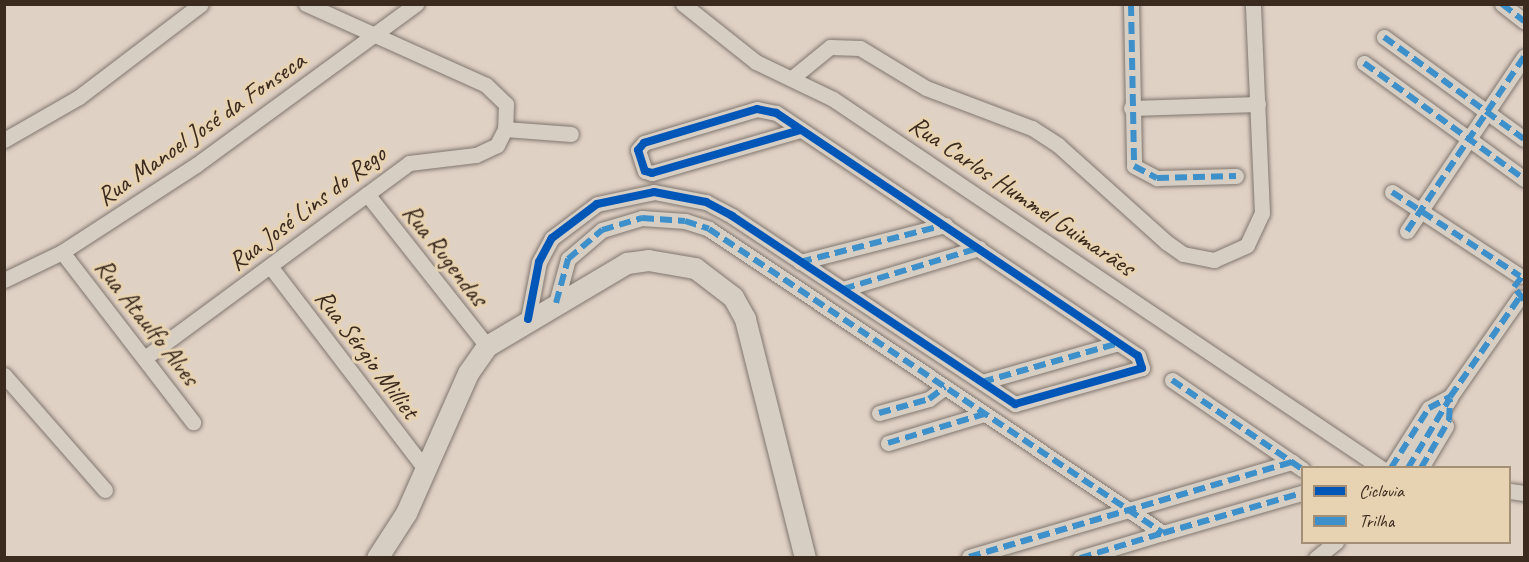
<!DOCTYPE html>
<meta charset="utf-8">
<style>
body{margin:0}
#map{position:relative;width:1529px;height:562px;overflow:hidden;background:#e0d1c5;font-family:Caveat,sans-serif}
div>[style]{position:absolute}
[style*='--x']{left:calc(var(--x)*1px);top:calc(var(--y)*1px);width:calc(var(--w)*1px);rotate:calc(var(--a)*1deg)}
.roads{filter:drop-shadow(0 0 2px #80766e) drop-shadow(0 0 2px #80766e)}
.street>*{height:15px;margin:-7.5px;padding:0 7.5px;transform-origin:7.5px;border-radius:7.5px;background:#d7cec3}
.secondary>*{height:21px;margin:-10.5px;padding:0 10.5px;transform-origin:10.5px;border-radius:10.5px;background:#d7cec3}
.quiet>*{height:6px;margin-top:-3px;transform-origin:0;background:repeating-linear-gradient(90deg,#3e90ca 0 12px,transparent 0 18px)}
.cycleway>*{height:8px;margin:-4px;padding:0 4px;transform-origin:4px;border-radius:4px;background:#0057b8}
span{translate:-50% -50%;white-space:nowrap;text-align:center;line-height:1.15;-webkit-text-stroke:6px #e7d3b1;paint-order:stroke}
.street-label{font-size:26px;color:#3b2a1e}
.frame{position:absolute;inset:0;border:6px solid #3b2a1e;pointer-events:none}
.legend{position:absolute;left:1301px;top:466px;width:210px;height:78px;box-sizing:border-box;background:#e7d3b1;border:2px solid #a28f76;margin:0;padding:8px 10px;list-style:none;font-size:18px;color:#3b2a1e}
.legend li{display:flex;align-items:center;gap:12px;height:30px}
.legend b{width:30px;border:2px solid #a28f76}
</style>
<div id="map">
<div class="roads">
<div class="street">
<i style="--x:306;--y:4;--w:197;--a:24.2"></i>
<i style="--x:486;--y:85;--w:28;--a:44"></i>
<i style="--x:506;--y:104;--w:25;--a:92"></i>
<i style="--x:505;--y:129;--w:66;--a:4.3"></i>
<i style="--x:683;--y:4;--w:93;--a:38.5"></i>
<i style="--x:756;--y:62;--w:85;--a:25.7"></i>
<i style="--x:833;--y:99;--w:661;--a:33.95"></i>
<i style="--x:1131;--y:4;--w:162;--a:88.9"></i>
<i style="--x:1134;--y:166;--w:26;--a:28"></i>
<i style="--x:1157;--y:178;--w:79;--a:-1.5"></i>
<i style="--x:1502;--y:4;--w:28;--a:38"></i>
<i style="--x:1384;--y:37;--w:173;--a:36.1"></i>
<i style="--x:1364;--y:63;--w:198;--a:35.9"></i>
<i style="--x:792;--y:78;--w:49;--a:-39.2"></i>
<i style="--x:830;--y:47;--w:30;--a:2"></i>
<i style="--x:860;--y:48;--w:77;--a:31.2"></i>
<i style="--x:926;--y:88;--w:113;--a:20.7"></i>
<i style="--x:1032;--y:128;--w:31;--a:33"></i>
<i style="--x:1058;--y:145;--w:145;--a:41.9"></i>
<i style="--x:1166;--y:242;--w:21;--a:35"></i>
<i style="--x:1183;--y:254;--w:32;--a:11"></i>
<i style="--x:1214;--y:260;--w:36;--a:-24"></i>
<i style="--x:1247;--y:245;--w:35;--a:-65"></i>
<i style="--x:1262;--y:213;--w:209;--a:-92.5"></i>
<i style="--x:1131;--y:108;--w:127;--a:-1.8"></i>
<i style="--x:4;--y:140;--w:86;--a:-29.8"></i>
<i style="--x:79;--y:97;--w:153;--a:-37.3"></i>
<i style="--x:1392;--y:192;--w:153;--a:33.3"></i>
<i style="--x:367;--y:194;--w:194;--a:51.7"></i>
<i style="--x:1407;--y:231;--w:210;--a:-56.1"></i>
<i style="--x:62;--y:252;--w:215;--a:52.4"></i>
<i style="--x:800;--y:262;--w:150;--a:-14.3"></i>
<i style="--x:270;--y:266;--w:258;--a:52.6"></i>
<i style="--x:4;--y:280;--w:64;--a:-25.8"></i>
<i style="--x:62;--y:252;--w:160;--a:-33"></i>
<i style="--x:196;--y:165;--w:273;--a:-36.2"></i>
<i style="--x:843;--y:289;--w:142;--a:-16.8"></i>
<i style="--x:556;--y:303;--w:46;--a:-74.7"></i>
<i style="--x:568;--y:259;--w:45;--a:-40.5"></i>
<i style="--x:602;--y:230;--w:42;--a:-16.7"></i>
<i style="--x:642;--y:218;--w:43;--a:4"></i>
<i style="--x:685;--y:221;--w:25;--a:18"></i>
<i style="--x:709;--y:229;--w:546;--a:33.81"></i>
<i style="--x:1163;--y:533;--w:145;--a:-16.1"></i>
<i style="--x:528;--y:319;--w:58;--a:-79.1"></i>
<i style="--x:539;--y:262;--w:27;--a:-62"></i>
<i style="--x:552;--y:238;--w:56;--a:-37.1"></i>
<i style="--x:597;--y:204;--w:58;--a:-11.9"></i>
<i style="--x:654;--y:192;--w:53;--a:10.9"></i>
<i style="--x:706;--y:202;--w:30;--a:28"></i>
<i style="--x:732;--y:216;--w:340;--a:33.6"></i>
<i style="--x:1015;--y:404;--w:132;--a:-15.8"></i>
<i style="--x:1142;--y:368;--w:13;--a:-108"></i>
<i style="--x:1138;--y:356;--w:436;--a:-146.1"></i>
<i style="--x:776;--y:113;--w:19;--a:-168"></i>
<i style="--x:757;--y:109;--w:118;--a:163.3"></i>
<i style="--x:644;--y:143;--w:9;--a:131"></i>
<i style="--x:638;--y:150;--w:22;--a:72"></i>
<i style="--x:645;--y:171;--w:7;--a:16"></i>
<i style="--x:652;--y:173;--w:154;--a:-16.2"></i>
<i style="--x:146;--y:357;--w:327;--a:-36.4"></i>
<i style="--x:409;--y:163;--w:67;--a:-6.8"></i>
<i style="--x:476;--y:155;--w:23;--a:-25"></i>
<i style="--x:497;--y:145;--w:18;--a:-63"></i>
<i style="--x:4;--y:375;--w:153;--a:48.7"></i>
<i style="--x:1172;--y:380;--w:158;--a:34.4"></i>
<i style="--x:982;--y:382;--w:142;--a:-15.9"></i>
<i style="--x:879;--y:413;--w:52;--a:-15.6"></i>
<i style="--x:929;--y:399;--w:20;--a:-37"></i>
<i style="--x:888;--y:443;--w:100;--a:-16.8"></i>
<i style="--x:1391;--y:468;--w:71;--a:-57.7"></i>
<i style="--x:1429;--y:408;--w:24;--a:-28"></i>
<i style="--x:1450;--y:397;--w:121;--a:-55.1"></i>
<i style="--x:1408;--y:468;--w:82;--a:-59"></i>
<i style="--x:1421;--y:468;--w:49;--a:-59.2"></i>
<i style="--x:1510;--y:491;--w:14;--a:8"></i>
<i style="--x:969;--y:557;--w:337;--a:-16.4"></i>
<i style="--x:1080;--y:558;--w:87;--a:-16.8"></i>
<i style="--x:1316;--y:558;--w:26;--a:-39"></i>
</div>
<div class="secondary">
<i style="--x:377;--y:558;--w:54;--a:-57.2"></i>
<i style="--x:406;--y:513;--w:153;--a:-66.1"></i>
<i style="--x:468;--y:373;--w:33;--a:-55"></i>
<i style="--x:487;--y:346;--w:163;--a:-30.7"></i>
<i style="--x:627;--y:263;--w:21;--a:-8"></i>
<i style="--x:648;--y:260;--w:48;--a:9.7"></i>
<i style="--x:695;--y:268;--w:48;--a:37.3"></i>
<i style="--x:733;--y:297;--w:25;--a:61"></i>
<i style="--x:745;--y:319;--w:246;--a:75.9"></i>
</div>
</div>
<div class="quiet">
<i style="--x:1131;--y:4;--w:162;--a:88.9"></i>
<i style="--x:1134;--y:166;--w:26;--a:28"></i>
<i style="--x:1157;--y:178;--w:79;--a:-1.5"></i>
<i style="--x:1502;--y:4;--w:28;--a:38"></i>
<i style="--x:1384;--y:37;--w:173;--a:36.1"></i>
<i style="--x:1364;--y:63;--w:198;--a:35.9"></i>
<i style="--x:1392;--y:192;--w:153;--a:33.3"></i>
<i style="--x:1407;--y:231;--w:210;--a:-56.1"></i>
<i style="--x:800;--y:262;--w:150;--a:-14.3"></i>
<i style="--x:843;--y:289;--w:142;--a:-16.8"></i>
<i style="--x:1524;--y:300;--w:16;--a:-128"></i>
<i style="--x:1514;--y:287;--w:16;--a:-52"></i>
<i style="--x:556;--y:303;--w:46;--a:-74.7"></i>
<i style="--x:568;--y:259;--w:45;--a:-40.5"></i>
<i style="--x:602;--y:230;--w:42;--a:-16.7"></i>
<i style="--x:642;--y:218;--w:43;--a:4"></i>
<i style="--x:685;--y:221;--w:25;--a:18"></i>
<i style="--x:709;--y:229;--w:546;--a:33.81"></i>
<i style="--x:1163;--y:533;--w:145;--a:-16.1"></i>
<i style="--x:1172;--y:380;--w:158;--a:34.4"></i>
<i style="--x:982;--y:382;--w:142;--a:-15.9"></i>
<i style="--x:879;--y:413;--w:52;--a:-15.6"></i>
<i style="--x:929;--y:399;--w:20;--a:-37"></i>
<i style="--x:888;--y:443;--w:100;--a:-16.8"></i>
<i style="--x:1391;--y:468;--w:71;--a:-57.7"></i>
<i style="--x:1429;--y:408;--w:24;--a:-28"></i>
<i style="--x:1450;--y:397;--w:121;--a:-55.1"></i>
<i style="--x:1408;--y:468;--w:82;--a:-59"></i>
<i style="--x:1421;--y:468;--w:56;--a:-59.7"></i>
<i style="--x:1449;--y:420;--w:20;--a:-87"></i>
<i style="--x:969;--y:557;--w:337;--a:-16.4"></i>
<i style="--x:1080;--y:558;--w:87;--a:-16.8"></i>
</div>
<div class="cycleway">
<i style="--x:528;--y:319;--w:58;--a:-79.1"></i>
<i style="--x:539;--y:262;--w:27;--a:-62"></i>
<i style="--x:552;--y:238;--w:56;--a:-37.1"></i>
<i style="--x:597;--y:204;--w:58;--a:-11.9"></i>
<i style="--x:654;--y:192;--w:53;--a:10.9"></i>
<i style="--x:706;--y:202;--w:30;--a:28"></i>
<i style="--x:732;--y:216;--w:340;--a:33.6"></i>
<i style="--x:1015;--y:404;--w:132;--a:-15.8"></i>
<i style="--x:1142;--y:368;--w:13;--a:-108"></i>
<i style="--x:1138;--y:356;--w:436;--a:-146.1"></i>
<i style="--x:776;--y:113;--w:19;--a:-168"></i>
<i style="--x:757;--y:109;--w:118;--a:163.3"></i>
<i style="--x:644;--y:143;--w:9;--a:131"></i>
<i style="--x:638;--y:150;--w:22;--a:72"></i>
<i style="--x:645;--y:171;--w:7;--a:16"></i>
<i style="--x:652;--y:173;--w:154;--a:-16.2"></i>
</div>
<div class="street-label">
<span style="left:201px;top:129px;rotate:-35deg">Rua Manoel José da Fonseca</span>
<span style="left:1022px;top:196px;rotate:34deg">Rua Carlos Hummel Guimarães</span>
<span style="left:307px;top:208px;rotate:-37deg">Rua José Lins do Rego</span>
<span style="left:445px;top:255px;rotate:52deg">Rua Rugendas</span>
<span style="left:147px;top:322px;rotate:52deg">Rua Ataulfo Alves</span>
<span style="left:367px;top:354px;rotate:53deg">Rua Sérgio Milliet</span>
</div>
<div class="frame"></div>
<ul class="legend">
<li><b style="height:8px;background:#0057b8"></b>Ciclovia</li>
<li><b style="height:8px;background:#3e90ca"></b>Trilha</li>
</ul>
</div>
